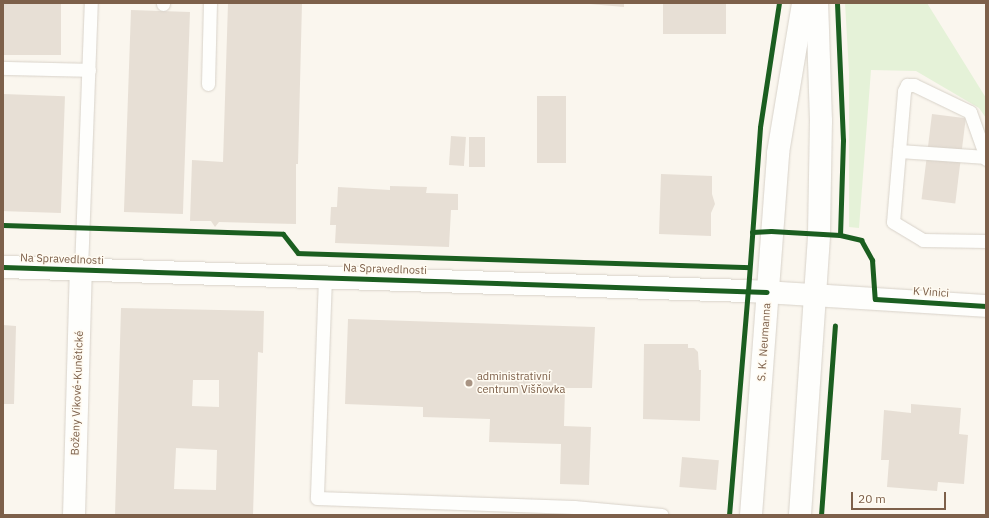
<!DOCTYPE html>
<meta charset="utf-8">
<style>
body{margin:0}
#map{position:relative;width:989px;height:518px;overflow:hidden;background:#faf6ee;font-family:"IBM Plex Sans",sans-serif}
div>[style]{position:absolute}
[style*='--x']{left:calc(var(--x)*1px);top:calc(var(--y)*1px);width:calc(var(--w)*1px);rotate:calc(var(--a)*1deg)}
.green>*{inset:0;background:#e5f2d8}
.building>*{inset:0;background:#e7dfd5;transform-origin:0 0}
.roads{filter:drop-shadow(0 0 1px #d8d2c9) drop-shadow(0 0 1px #d8d2c9)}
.service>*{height:13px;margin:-6.5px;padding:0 6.5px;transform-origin:6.5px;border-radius:6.5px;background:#fefefc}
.minor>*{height:22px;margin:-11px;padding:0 11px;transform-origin:11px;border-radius:11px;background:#fefefc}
.tertiary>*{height:22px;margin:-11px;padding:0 11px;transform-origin:11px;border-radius:11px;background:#fefefc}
.cycleway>*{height:5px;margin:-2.5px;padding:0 2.5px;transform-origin:2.5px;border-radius:2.5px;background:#1b5e20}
.dots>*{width:11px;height:11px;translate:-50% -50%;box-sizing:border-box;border:2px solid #fffbf2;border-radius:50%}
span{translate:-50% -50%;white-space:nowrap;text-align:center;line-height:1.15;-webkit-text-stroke:3px #fffbf2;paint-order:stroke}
.street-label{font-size:11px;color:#7d604a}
.poi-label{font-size:11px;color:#7d604a}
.left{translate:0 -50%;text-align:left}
.frame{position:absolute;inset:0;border:4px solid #7d604a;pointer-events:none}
.scale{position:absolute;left:851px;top:492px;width:95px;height:18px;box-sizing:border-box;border:2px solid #7d604a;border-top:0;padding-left:5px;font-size:12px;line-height:14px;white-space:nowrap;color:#7d604a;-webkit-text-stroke:3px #fffbf2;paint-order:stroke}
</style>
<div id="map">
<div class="green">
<i style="clip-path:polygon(845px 3px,927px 3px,986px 98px,986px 118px,979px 108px,916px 71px,871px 70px,859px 228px,849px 227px,849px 72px)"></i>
</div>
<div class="building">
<i style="left:3px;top:3px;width:58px;height:52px"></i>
<i style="clip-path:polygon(228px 3px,302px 3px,298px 164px,296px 164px,296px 224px,219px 222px,215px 227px,211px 221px,190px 221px,192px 160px,223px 162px)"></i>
<i style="clip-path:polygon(578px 3px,624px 3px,624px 7px)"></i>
<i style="left:663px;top:3px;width:63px;height:31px"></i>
<i style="left:131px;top:10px;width:59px;height:202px;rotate:2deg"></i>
<i style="left:3px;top:94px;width:62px;height:117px;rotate:2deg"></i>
<i style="left:537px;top:96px;width:29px;height:67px"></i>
<i style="left:932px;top:114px;width:34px;height:86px;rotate:7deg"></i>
<i style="left:451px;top:136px;width:15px;height:29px;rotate:4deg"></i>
<i style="left:469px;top:137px;width:16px;height:30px"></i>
<i style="clip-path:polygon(661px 174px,712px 176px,712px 194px,715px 204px,711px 213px,711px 236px,659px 234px)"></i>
<i style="clip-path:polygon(390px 186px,427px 187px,426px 193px,458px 194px,458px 210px,451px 210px,449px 247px,335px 243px,336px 225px,330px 225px,331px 207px,337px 207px,338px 187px,390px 190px)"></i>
<i style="clip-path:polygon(evenodd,121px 308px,264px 311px,263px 353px,258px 352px,253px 515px,115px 515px,121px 308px,193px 380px,219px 380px,219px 407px,192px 406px,193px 380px,121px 308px,176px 448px,217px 450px,216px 490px,174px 489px,176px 448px)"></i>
<i style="clip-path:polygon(348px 319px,595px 327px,592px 388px,565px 388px,564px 426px,591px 427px,589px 485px,560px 484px,561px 444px,489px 442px,490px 419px,423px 417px,423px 407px,345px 404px)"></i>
<i style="clip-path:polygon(3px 325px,16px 326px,14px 404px,3px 404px)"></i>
<i style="clip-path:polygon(644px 344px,688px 344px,688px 348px,694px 348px,698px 352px,699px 370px,701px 370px,700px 421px,643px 419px)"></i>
<i style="clip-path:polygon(911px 404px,961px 408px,959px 434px,968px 435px,964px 484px,938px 482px,937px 491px,887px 487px,889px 460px,881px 460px,884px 410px,911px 413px)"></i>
<i style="left:682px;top:457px;width:37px;height:30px;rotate:5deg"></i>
</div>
<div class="roads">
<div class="service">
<i style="--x:163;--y:4;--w:1;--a:-90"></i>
<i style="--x:3;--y:68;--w:86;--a:1.3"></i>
<i style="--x:208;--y:84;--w:81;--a:-88.6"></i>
<i style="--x:899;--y:151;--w:60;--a:-85.2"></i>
<i style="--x:904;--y:91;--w:7;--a:-63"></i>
<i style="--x:907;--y:85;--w:7;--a:0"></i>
<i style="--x:914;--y:85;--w:62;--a:25.7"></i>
<i style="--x:970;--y:112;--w:48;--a:70.4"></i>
<i style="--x:986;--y:159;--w:2;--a:-90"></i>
<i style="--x:986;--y:157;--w:87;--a:-176.1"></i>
<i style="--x:899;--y:151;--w:71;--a:94.8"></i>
<i style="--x:893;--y:222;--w:35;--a:31"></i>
<i style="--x:923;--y:240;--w:63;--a:0.9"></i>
<i style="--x:81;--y:270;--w:267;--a:-87.9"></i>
<i style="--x:325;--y:277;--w:221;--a:92.1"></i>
<i style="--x:317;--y:498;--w:257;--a:2"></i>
<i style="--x:574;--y:507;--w:88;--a:5.2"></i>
</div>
<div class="minor">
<i style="--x:3;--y:267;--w:745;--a:1.85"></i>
<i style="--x:748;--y:291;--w:238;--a:3.6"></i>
<i style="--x:74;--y:515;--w:245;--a:-88.4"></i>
</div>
<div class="tertiary">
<i style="--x:751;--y:515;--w:363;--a:-85.7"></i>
<i style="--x:778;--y:153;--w:152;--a:-80.5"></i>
<i style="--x:800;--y:515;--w:282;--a:-86.1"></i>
<i style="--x:819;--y:234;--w:113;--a:-89"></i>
<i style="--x:821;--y:121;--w:118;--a:-91.9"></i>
</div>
</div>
<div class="cycleway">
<i style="--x:837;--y:3;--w:137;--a:87.5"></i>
<i style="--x:843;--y:140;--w:95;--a:91.8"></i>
<i style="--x:3;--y:225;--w:280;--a:1.8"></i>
<i style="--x:283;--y:234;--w:24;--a:52"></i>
<i style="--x:298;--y:253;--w:451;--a:1.8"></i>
<i style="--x:752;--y:232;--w:19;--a:-3"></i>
<i style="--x:771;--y:231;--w:69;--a:3.3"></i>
<i style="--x:840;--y:235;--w:22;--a:13"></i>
<i style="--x:861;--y:240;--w:23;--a:61"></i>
<i style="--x:872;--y:260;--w:39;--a:86"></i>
<i style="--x:875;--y:299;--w:111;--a:3.6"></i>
<i style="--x:3;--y:267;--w:764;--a:1.87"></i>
<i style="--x:729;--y:515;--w:225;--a:-85.2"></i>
<i style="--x:748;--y:291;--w:164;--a:-85.8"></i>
<i style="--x:760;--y:127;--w:125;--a:-81.3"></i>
<i style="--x:821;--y:515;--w:190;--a:-85.8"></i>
</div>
<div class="dots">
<i style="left:469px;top:383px;background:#a99483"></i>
</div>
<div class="street-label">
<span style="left:62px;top:259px;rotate:2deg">Na Spravedlnosti</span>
<span style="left:385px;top:269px;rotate:2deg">Na Spravedlnosti</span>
<span style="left:931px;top:292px;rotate:4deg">K Vinici</span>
<span style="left:764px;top:342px;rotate:-86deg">S. K. Neumanna</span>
<span style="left:77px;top:393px;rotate:-88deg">Boženy Vikové-Kunětické</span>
</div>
<div class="poi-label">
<span class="left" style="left:477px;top:383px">administrativní<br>centrum Višňovka</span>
</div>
<div class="frame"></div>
<div class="scale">20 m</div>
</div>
